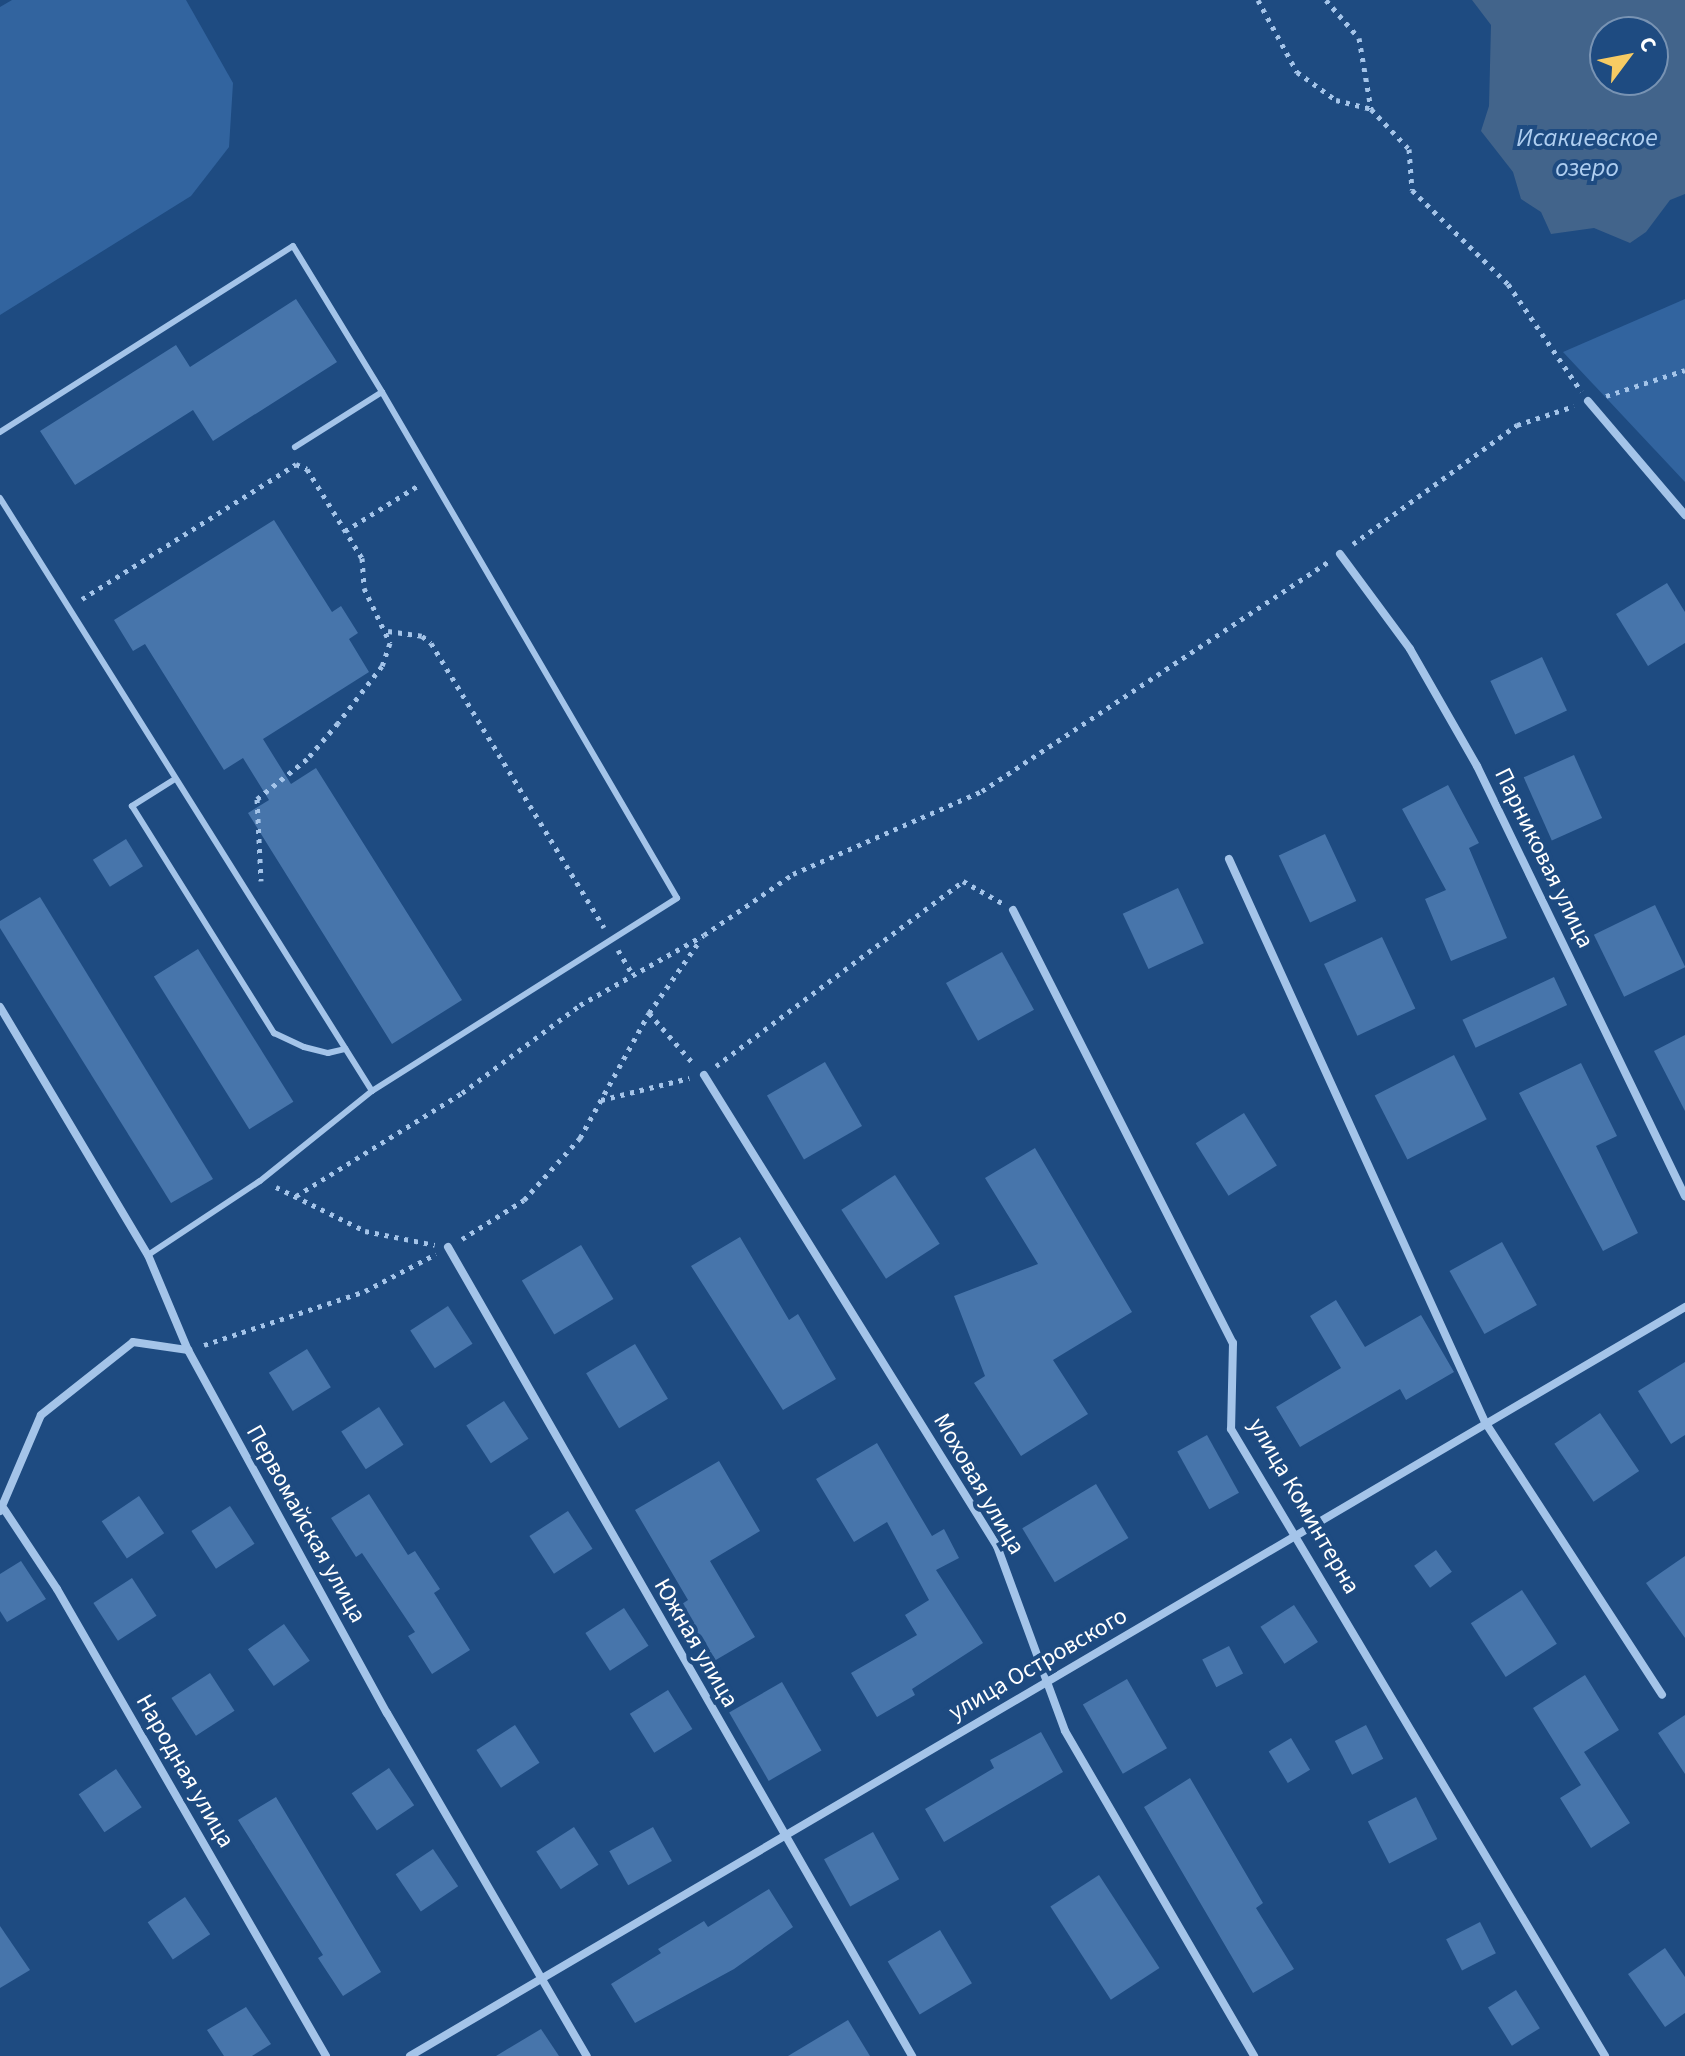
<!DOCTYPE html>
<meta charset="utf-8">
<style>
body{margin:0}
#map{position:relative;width:1685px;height:2056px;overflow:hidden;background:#1e4b81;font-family:"Source Sans 3",sans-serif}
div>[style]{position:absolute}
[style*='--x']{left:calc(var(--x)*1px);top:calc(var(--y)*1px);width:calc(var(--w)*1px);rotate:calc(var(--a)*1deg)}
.green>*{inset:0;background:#32649f}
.water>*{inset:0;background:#42648b}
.building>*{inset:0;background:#4775ab;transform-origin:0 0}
.path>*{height:5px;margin-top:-2.5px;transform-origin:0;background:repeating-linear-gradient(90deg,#a4c4e9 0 4px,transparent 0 10px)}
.service>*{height:6px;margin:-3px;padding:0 3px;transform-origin:3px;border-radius:3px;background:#a4c4e9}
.minor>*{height:8px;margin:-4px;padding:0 4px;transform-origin:4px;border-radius:4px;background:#a4c4e9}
span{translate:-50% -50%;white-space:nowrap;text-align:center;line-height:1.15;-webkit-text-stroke:8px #1e4b81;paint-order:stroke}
.street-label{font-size:24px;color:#fff}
.water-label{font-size:26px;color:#afcef0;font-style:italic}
.north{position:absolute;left:1589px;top:16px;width:80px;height:80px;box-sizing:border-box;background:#1e4b81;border:2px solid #7893b3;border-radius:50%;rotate:58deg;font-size:22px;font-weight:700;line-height:32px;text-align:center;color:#fff}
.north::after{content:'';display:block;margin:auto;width:28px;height:36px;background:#f7cb63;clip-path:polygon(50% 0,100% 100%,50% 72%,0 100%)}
</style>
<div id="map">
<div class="green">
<i style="clip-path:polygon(12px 0,186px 0,233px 83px,229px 147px,191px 196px,0 315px,0 7px)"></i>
<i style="clip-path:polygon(1685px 299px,1685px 482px,1563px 352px)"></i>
</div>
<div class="water">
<i style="clip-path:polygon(evenodd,1472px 0,1685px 0,1685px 194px,1670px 200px,1646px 232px,1630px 243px,1594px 228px,1551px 234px,1541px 212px,1521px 199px,1513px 172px,1481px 131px,1489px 106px,1491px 25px,1472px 0,1605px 32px,1653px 32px,1653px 80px,1605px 80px,1605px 32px)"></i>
</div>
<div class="building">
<i style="clip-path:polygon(296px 299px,337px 362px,213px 441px,193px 410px,75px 485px,40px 431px,176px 345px,190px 367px)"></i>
<i style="clip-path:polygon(274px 520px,332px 612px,341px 606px,358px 633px,349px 639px,369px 672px,263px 739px,291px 784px,316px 768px,462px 1000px,392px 1044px,248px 813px,269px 800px,243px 758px,224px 770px,145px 644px,133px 651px,114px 620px)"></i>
<i style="clip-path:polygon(1667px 583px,1685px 612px,1685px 643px,1648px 666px,1616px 614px)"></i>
<i style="left:1542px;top:657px;width:59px;height:57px;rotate:65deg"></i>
<i style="left:1574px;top:755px;width:69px;height:55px;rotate:66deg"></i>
<i style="clip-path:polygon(1448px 785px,1479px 843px,1469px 848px,1507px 938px,1451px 961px,1425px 899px,1446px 890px,1402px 809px)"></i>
<i style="left:1325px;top:834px;width:74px;height:51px;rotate:65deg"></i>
<i style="left:126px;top:839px;width:32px;height:39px;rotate:58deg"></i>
<i style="left:1178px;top:888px;width:61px;height:61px;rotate:65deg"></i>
<i style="clip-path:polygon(40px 897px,213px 1179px,171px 1203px,0 928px,0 921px)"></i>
<i style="left:1655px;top:905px;width:69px;height:68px;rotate:64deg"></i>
<i style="left:1382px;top:937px;width:79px;height:64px;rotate:65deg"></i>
<i style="left:198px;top:949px;width:180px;height:52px;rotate:58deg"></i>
<i style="left:1002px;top:952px;width:66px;height:64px;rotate:61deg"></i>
<i style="left:1554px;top:977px;width:31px;height:101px;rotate:65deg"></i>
<i style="clip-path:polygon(1685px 1035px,1685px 1111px,1654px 1051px)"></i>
<i style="left:1454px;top:1055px;width:72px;height:89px;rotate:63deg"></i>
<i style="left:825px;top:1062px;width:74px;height:67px;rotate:60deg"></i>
<i style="clip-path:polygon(1581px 1063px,1617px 1136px,1596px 1146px,1638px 1233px,1603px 1251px,1519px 1093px)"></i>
<i style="left:1244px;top:1113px;width:62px;height:57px;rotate:58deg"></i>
<i style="clip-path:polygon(1035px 1148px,1132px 1312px,1053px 1360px,1088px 1414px,1021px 1456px,974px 1383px,985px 1376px,954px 1296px,1038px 1264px,985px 1178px)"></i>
<i style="left:895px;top:1175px;width:82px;height:64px;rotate:57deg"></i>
<i style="clip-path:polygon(740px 1237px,789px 1320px,798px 1314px,836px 1379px,783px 1410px,691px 1266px)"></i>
<i style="left:1502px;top:1242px;width:72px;height:60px;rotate:61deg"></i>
<i style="left:581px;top:1245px;width:63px;height:69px;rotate:59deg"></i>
<i style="clip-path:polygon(1336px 1300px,1365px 1347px,1421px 1315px,1454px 1372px,1406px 1400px,1400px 1389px,1300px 1447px,1276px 1407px,1341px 1368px,1310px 1316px)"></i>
<i style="left:448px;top:1306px;width:45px;height:45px;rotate:57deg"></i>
<i style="left:635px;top:1344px;width:64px;height:57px;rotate:59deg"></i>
<i style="left:307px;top:1349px;width:45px;height:45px;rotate:58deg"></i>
<i style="clip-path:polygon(1685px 1362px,1685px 1435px,1671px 1444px,1638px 1391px)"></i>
<i style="left:504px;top:1401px;width:45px;height:45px;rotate:57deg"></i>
<i style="left:379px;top:1407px;width:45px;height:45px;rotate:57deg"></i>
<i style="left:1600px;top:1413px;width:70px;height:55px;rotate:56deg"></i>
<i style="left:1207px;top:1435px;width:66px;height:34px;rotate:61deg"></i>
<i style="clip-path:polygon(877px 1443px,932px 1536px,944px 1529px,959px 1558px,936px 1570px,983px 1643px,912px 1689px,915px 1695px,877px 1717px,851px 1673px,917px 1635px,905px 1615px,929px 1600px,887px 1522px,854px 1542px,816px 1479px)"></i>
<i style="clip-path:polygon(719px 1461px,760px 1531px,710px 1561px,755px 1637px,709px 1664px,676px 1608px,688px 1600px,635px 1510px)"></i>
<i style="left:1096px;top:1484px;width:63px;height:86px;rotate:59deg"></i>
<i style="clip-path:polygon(369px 1494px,408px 1555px,415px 1551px,440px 1589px,434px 1593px,470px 1650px,432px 1674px,408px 1636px,415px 1632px,362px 1553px,356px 1557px,331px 1518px)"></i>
<i style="left:139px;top:1496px;width:45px;height:45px;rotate:56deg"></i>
<i style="left:230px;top:1506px;width:45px;height:46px;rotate:57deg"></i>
<i style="left:568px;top:1511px;width:45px;height:46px;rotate:57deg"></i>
<i style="left:1436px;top:1550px;width:27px;height:27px;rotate:54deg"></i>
<i style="clip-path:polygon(1685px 1556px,1685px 1638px,1646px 1583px)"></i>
<i style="clip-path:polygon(21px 1561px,46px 1599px,7px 1622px,0 1611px,0 1574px)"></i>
<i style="left:132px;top:1578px;width:45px;height:46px;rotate:57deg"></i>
<i style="left:1522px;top:1590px;width:64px;height:61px;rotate:57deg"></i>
<i style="left:1294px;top:1605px;width:44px;height:40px;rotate:57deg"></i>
<i style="left:624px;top:1608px;width:45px;height:46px;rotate:57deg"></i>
<i style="left:284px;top:1624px;width:45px;height:44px;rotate:55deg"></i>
<i style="left:1229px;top:1646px;width:31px;height:30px;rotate:63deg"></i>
<i style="left:210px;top:1673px;width:45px;height:46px;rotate:57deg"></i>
<i style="clip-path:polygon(1585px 1675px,1619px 1730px,1584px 1752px,1630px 1823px,1591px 1848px,1560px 1798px,1581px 1785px,1533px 1708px)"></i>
<i style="left:1127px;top:1679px;width:80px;height:51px;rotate:60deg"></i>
<i style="left:782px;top:1682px;width:79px;height:61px;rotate:60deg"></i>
<i style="left:668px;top:1690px;width:46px;height:45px;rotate:58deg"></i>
<i style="clip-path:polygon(1685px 1715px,1685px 1774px,1658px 1733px)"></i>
<i style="left:515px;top:1725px;width:45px;height:46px;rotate:57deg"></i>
<i style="left:1366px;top:1725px;width:38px;height:35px;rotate:63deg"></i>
<i style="clip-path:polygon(1041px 1732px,1063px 1772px,944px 1842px,925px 1809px,994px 1768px,990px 1760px)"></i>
<i style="left:1291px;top:1738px;width:37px;height:26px;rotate:59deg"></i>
<i style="left:389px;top:1768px;width:45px;height:45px;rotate:56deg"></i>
<i style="left:116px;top:1769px;width:46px;height:45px;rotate:56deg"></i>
<i style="clip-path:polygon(1190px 1778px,1263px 1903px,1256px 1908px,1294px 1969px,1253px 1993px,1144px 1807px)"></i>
<i style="clip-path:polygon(276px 1797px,381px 1972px,343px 1996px,318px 1958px,323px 1955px,238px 1820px)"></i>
<i style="left:1416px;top:1797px;width:47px;height:54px;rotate:63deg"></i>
<i style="left:574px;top:1827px;width:45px;height:45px;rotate:57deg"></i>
<i style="left:653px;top:1827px;width:39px;height:50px;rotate:61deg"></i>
<i style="left:873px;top:1832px;width:54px;height:56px;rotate:61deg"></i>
<i style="left:433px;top:1849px;width:45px;height:45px;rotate:56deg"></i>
<i style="left:1099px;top:1875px;width:111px;height:58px;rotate:57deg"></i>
<i style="clip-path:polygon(769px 1889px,793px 1927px,734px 1969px,635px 2023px,611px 1984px,661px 1953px,658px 1949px,704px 1921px,708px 1927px)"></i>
<i style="left:185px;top:1897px;width:45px;height:45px;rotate:56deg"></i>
<i style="left:1480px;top:1922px;width:35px;height:38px;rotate:63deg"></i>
<i style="clip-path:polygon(0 1926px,30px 1970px,0 1988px)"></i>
<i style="left:940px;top:1930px;width:62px;height:61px;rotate:59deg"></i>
<i style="clip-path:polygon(1665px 1948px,1685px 1977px,1685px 2013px,1665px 2027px,1628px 1974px)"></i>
<i style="left:1516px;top:1990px;width:45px;height:33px;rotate:58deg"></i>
<i style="clip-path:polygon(246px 2007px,271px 2044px,252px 2056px,224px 2056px,207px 2030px)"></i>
<i style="clip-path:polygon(848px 2020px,870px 2056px,788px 2056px)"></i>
<i style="clip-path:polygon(541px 2029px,559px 2056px,496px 2056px)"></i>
</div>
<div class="path">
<i style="--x:1258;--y:0;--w:82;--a:61.6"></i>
<i style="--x:1297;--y:72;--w:48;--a:35.7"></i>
<i style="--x:1336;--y:100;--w:36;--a:14"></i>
<i style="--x:1326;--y:0;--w:50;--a:49"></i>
<i style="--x:1359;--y:38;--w:72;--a:80.4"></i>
<i style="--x:1371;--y:109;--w:55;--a:46.5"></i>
<i style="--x:1409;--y:149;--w:41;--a:85.8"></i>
<i style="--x:1412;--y:190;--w:134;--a:44.4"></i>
<i style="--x:1508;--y:284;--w:130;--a:55.7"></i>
<i style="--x:1606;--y:396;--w:83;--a:-18.2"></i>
<i style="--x:345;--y:531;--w:87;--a:-31.9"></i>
<i style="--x:1353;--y:544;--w:203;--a:-36"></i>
<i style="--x:1517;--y:425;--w:60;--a:-18.4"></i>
<i style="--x:82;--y:599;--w:253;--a:-32.2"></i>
<i style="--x:296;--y:464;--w:12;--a:24"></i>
<i style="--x:307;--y:469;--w:105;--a:58.3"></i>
<i style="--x:362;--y:558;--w:30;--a:86"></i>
<i style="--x:364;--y:588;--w:61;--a:64.7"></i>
<i style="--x:390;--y:643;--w:24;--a:109"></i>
<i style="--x:382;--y:666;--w:72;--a:127.7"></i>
<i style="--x:338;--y:723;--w:48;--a:130.7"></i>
<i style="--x:307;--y:759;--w:64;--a:141.3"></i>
<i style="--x:257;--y:799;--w:82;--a:87.2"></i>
<i style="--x:388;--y:631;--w:34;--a:8"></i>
<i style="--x:422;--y:636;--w:11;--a:38"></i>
<i style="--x:431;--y:643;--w:333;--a:58.7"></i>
<i style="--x:618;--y:950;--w:29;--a:59"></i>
<i style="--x:649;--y:1013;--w:67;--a:48.7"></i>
<i style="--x:716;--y:1066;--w:309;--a:-36.8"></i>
<i style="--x:963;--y:881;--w:45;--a:29.4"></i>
<i style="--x:601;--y:1100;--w:91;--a:-14"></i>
<i style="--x:276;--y:1187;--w:99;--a:26.3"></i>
<i style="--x:365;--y:1231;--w:71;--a:11.3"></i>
<i style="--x:296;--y:1196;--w:195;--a:-31.8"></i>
<i style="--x:462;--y:1093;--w:147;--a:-36.7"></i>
<i style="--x:580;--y:1005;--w:142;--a:-29.4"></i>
<i style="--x:704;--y:935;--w:108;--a:-34.4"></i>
<i style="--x:793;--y:874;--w:206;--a:-23.7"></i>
<i style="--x:982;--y:791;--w:416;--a:-33.5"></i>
<i style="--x:462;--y:1239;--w:73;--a:-32.2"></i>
<i style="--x:524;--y:1200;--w:84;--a:-47.9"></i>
<i style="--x:580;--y:1138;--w:143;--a:-61.1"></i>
<i style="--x:649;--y:1013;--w:90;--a:-54.9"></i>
<i style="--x:204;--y:1345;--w:170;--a:-18.5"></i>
<i style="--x:365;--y:1291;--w:80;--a:-27.5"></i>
</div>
<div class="service">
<i style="--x:0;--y:432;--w:347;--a:-32.4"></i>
<i style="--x:293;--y:246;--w:171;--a:58.6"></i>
<i style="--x:0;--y:498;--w:700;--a:57.9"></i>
<i style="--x:175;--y:779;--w:51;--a:147.9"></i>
<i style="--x:132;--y:806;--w:268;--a:58"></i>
<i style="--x:274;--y:1033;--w:33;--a:25"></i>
<i style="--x:304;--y:1047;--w:25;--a:14"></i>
<i style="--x:328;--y:1053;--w:18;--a:-13"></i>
<i style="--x:148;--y:1255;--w:134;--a:-33.5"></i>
<i style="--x:260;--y:1181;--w:144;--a:-38.8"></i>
<i style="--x:372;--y:1091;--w:361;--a:-32.3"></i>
<i style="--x:677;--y:898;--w:586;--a:-120.24"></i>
<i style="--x:382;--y:392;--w:103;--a:147.7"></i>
</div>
<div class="minor">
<i style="--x:1588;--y:401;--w:150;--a:49.6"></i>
<i style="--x:1340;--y:554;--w:118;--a:53.6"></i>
<i style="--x:1410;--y:649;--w:135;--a:60.2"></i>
<i style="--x:1477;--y:766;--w:478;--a:64.2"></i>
<i style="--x:1229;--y:859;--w:618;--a:65.55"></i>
<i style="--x:1485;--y:1422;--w:325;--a:57"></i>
<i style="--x:1013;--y:910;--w:486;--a:63.1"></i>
<i style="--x:1233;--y:1343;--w:86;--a:91.3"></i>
<i style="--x:1231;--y:1429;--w:730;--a:59.18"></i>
<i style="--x:0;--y:1007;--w:289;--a:59.2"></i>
<i style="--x:148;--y:1255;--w:103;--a:67.2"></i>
<i style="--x:188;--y:1350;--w:414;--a:61.3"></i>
<i style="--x:387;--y:1713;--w:397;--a:59.8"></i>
<i style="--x:704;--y:1075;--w:555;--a:58.12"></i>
<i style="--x:997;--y:1546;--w:197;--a:69.8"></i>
<i style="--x:1065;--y:1731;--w:376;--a:59.8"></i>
<i style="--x:448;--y:1247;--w:933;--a:60.16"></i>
<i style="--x:4;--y:1509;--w:96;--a:56.5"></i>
<i style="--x:57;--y:1589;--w:539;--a:60.06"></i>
<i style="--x:0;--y:1511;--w:104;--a:-66.9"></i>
<i style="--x:41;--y:1415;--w:117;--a:-38.4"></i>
<i style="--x:133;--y:1342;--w:56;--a:8.3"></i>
<i style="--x:410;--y:2056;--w:1479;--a:-30.43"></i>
</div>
<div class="street-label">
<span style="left:1544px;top:858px;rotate:64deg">Парниковая улица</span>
<span style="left:979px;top:1484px;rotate:60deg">Моховая улица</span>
<span style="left:1304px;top:1506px;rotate:60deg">улица Коминтерна</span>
<span style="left:306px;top:1524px;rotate:61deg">Первомайская улица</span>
<span style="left:696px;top:1643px;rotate:60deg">Южная улица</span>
<span style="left:1038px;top:1664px;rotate:-30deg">улица Островского</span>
<span style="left:185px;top:1771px;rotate:60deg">Народная улица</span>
</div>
<div class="water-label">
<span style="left:1587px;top:153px">Исакиевское<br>озеро</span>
</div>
<div class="north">С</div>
</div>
